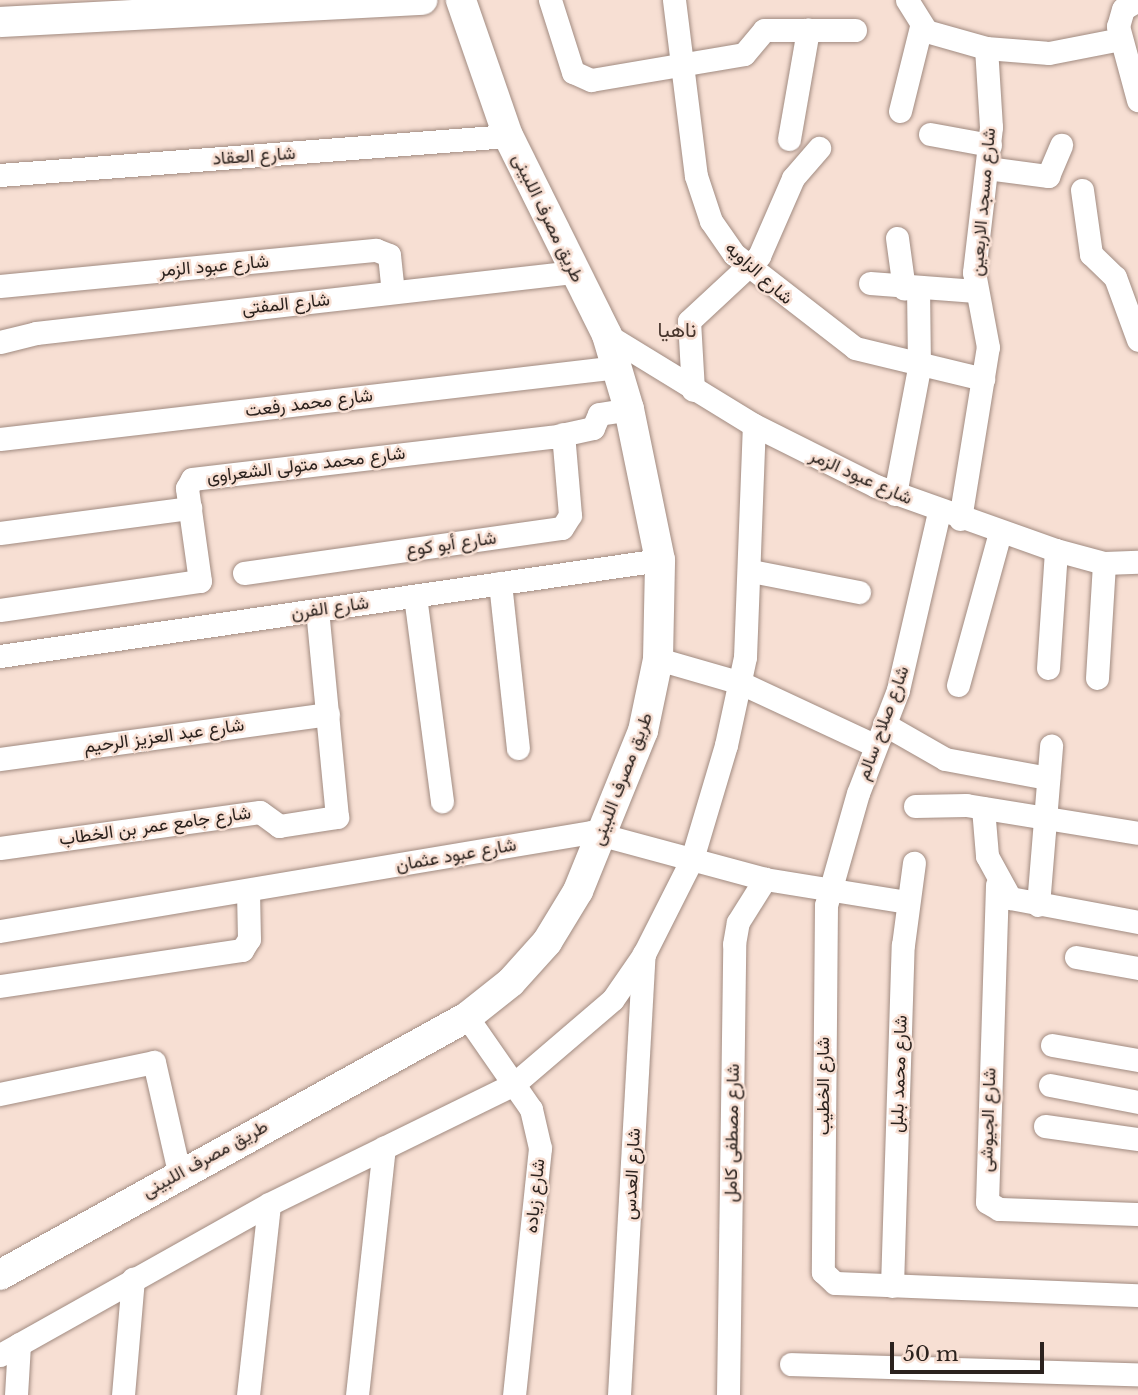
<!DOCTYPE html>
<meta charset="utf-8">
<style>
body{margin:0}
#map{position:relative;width:1138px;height:1395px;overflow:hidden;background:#f7dfd3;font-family:"Libre Baskerville",Vazirmatn,serif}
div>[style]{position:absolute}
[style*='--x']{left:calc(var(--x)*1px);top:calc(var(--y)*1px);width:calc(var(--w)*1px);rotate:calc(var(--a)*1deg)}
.roads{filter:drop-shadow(0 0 2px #a18b81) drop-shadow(0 0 2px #a18b81)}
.minor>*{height:23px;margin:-11.5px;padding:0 11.5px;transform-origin:11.5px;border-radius:11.5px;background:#fff}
.tertiary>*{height:30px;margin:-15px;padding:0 15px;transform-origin:15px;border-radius:15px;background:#fff}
span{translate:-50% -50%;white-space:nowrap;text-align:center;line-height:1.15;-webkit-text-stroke:5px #f7dfd3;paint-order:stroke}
.street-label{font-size:18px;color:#2b221e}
.quarter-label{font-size:21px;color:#48362d}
.scale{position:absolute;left:890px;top:1342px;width:154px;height:32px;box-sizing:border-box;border:4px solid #2b221e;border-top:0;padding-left:9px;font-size:21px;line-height:24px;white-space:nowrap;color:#2b221e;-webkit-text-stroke:5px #f7dfd3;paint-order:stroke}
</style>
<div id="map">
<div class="roads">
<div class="minor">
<i style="--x:550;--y:0;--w:76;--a:72.3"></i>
<i style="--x:573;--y:72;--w:20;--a:24"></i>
<i style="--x:591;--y:80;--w:155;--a:-9.6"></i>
<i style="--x:744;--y:54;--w:31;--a:-50"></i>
<i style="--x:764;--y:30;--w:91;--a:0"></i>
<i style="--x:674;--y:0;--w:177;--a:82.9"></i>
<i style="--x:696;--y:176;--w:47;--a:71.6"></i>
<i style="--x:711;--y:221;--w:40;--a:55.1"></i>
<i style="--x:734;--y:254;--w:153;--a:37.8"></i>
<i style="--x:855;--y:348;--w:132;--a:13.6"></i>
<i style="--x:907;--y:0;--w:36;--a:58"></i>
<i style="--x:926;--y:31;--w:62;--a:15.8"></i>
<i style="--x:986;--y:48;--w:63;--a:4.5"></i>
<i style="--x:1049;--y:53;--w:73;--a:-11"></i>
<i style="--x:1138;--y:0;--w:17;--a:149"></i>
<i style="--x:1123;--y:9;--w:18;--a:106"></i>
<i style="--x:1118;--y:26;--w:77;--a:74.9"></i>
<i style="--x:900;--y:111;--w:87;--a:-76"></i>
<i style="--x:930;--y:134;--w:61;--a:10.4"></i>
<i style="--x:789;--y:139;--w:111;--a:-80.1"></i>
<i style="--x:987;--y:168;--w:62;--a:7.5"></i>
<i style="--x:1048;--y:176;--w:34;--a:-67"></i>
<i style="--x:0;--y:175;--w:509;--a:-4.39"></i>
<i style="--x:1082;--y:190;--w:65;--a:82"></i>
<i style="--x:1091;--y:254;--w:33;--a:44"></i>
<i style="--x:1115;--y:277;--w:67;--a:69.9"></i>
<i style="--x:897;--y:238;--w:51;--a:82.2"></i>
<i style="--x:870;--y:283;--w:106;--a:4.3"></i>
<i style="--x:0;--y:286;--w:378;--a:-5.5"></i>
<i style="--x:376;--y:250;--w:14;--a:21"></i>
<i style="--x:389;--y:255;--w:37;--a:84"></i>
<i style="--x:607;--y:335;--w:172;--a:31.5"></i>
<i style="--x:754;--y:425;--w:136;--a:26.6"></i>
<i style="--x:876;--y:486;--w:191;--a:19.6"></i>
<i style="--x:1056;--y:550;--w:50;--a:15.2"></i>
<i style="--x:1104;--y:563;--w:34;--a:-2"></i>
<i style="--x:0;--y:342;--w:37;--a:-14"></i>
<i style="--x:36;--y:333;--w:540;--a:-6.48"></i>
<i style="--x:693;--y:390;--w:69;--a:-93.3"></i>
<i style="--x:689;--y:321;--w:96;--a:-42.9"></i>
<i style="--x:759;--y:256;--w:85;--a:-66.4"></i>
<i style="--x:793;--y:178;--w:40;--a:-49"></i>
<i style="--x:0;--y:439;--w:622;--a:-6.65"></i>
<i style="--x:895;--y:494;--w:128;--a:-79.2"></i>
<i style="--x:919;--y:368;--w:78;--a:-90.7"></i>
<i style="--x:939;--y:512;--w:183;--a:103"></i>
<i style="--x:898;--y:690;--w:110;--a:111.2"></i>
<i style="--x:858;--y:793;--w:116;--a:105.9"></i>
<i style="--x:826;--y:905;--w:367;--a:90.5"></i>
<i style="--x:823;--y:1272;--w:16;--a:43"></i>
<i style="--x:835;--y:1283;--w:303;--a:2.3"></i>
<i style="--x:960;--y:519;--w:174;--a:-80.8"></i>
<i style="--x:988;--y:347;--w:76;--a:-100.6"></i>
<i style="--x:974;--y:272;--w:146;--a:-83.3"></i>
<i style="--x:991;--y:127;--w:79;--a:-93.6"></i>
<i style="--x:0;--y:533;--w:192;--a:-7.5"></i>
<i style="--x:751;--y:571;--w:110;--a:11"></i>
<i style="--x:244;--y:573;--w:321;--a:-8.1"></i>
<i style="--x:562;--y:528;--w:15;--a:-58"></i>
<i style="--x:570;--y:515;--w:81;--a:-94.9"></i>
<i style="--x:500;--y:583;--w:166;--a:83.8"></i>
<i style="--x:415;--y:596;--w:207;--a:82.5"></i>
<i style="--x:0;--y:610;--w:202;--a:-8.3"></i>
<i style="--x:200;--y:581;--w:94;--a:-98"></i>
<i style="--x:187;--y:488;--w:10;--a:-61"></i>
<i style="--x:192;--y:479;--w:362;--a:-6.7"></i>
<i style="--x:552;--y:437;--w:42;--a:-12.4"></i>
<i style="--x:593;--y:428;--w:15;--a:-67"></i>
<i style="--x:599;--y:414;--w:30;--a:-9"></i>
<i style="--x:0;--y:656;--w:667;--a:-8.28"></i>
<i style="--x:658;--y:659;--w:86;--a:16.1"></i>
<i style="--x:741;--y:683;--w:147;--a:25"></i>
<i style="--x:1048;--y:668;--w:118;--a:-86.1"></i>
<i style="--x:1097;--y:678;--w:115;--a:-86.5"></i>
<i style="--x:958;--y:685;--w:158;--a:-74.6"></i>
<i style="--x:884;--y:724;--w:70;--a:29.8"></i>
<i style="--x:945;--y:759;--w:105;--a:10.5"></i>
<i style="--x:0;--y:759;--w:331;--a:-7.8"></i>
<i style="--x:915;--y:806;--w:51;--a:-1.1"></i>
<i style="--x:966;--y:805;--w:174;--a:9.2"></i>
<i style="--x:983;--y:808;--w:48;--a:85.2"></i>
<i style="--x:987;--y:856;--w:48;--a:61.3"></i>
<i style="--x:1010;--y:898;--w:130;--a:10.6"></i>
<i style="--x:0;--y:848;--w:262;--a:-7.9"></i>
<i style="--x:260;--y:812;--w:24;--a:36"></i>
<i style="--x:279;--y:826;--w:59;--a:-8.8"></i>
<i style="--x:337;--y:817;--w:208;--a:-95.5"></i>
<i style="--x:997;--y:885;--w:317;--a:91.8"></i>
<i style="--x:987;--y:1202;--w:14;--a:30"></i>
<i style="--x:999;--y:1209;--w:139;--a:2.1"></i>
<i style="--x:1038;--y:905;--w:160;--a:-85.3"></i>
<i style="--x:0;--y:931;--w:599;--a:-9.51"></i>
<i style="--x:591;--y:832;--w:180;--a:15.1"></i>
<i style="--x:765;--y:879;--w:144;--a:9.2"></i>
<i style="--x:1076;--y:957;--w:63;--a:10.1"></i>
<i style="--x:0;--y:986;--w:245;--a:-8.5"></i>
<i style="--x:242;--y:950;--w:13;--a:-58"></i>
<i style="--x:249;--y:939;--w:46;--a:-91.2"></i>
<i style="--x:467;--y:1017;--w:112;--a:55.2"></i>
<i style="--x:531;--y:1109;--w:40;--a:77"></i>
<i style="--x:540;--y:1148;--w:248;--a:96"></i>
<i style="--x:1052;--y:1045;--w:87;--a:9.9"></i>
<i style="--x:1050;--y:1085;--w:90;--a:10.9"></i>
<i style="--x:0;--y:1094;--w:157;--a:-11.7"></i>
<i style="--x:154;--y:1062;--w:113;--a:77.2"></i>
<i style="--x:1045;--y:1126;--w:94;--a:8"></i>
<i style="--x:892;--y:1286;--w:341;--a:-88.2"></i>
<i style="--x:903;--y:945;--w:83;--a:-82.4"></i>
<i style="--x:0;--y:1355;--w:308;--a:-29.3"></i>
<i style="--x:269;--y:1204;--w:273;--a:-26.1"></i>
<i style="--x:514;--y:1084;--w:130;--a:-40.6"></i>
<i style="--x:613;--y:999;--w:55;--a:-55.4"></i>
<i style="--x:644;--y:954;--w:106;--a:-63.2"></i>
<i style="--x:692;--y:859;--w:119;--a:-73.4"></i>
<i style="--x:726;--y:745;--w:90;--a:-77.8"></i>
<i style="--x:745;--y:657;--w:232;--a:-87.8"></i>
<i style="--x:791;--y:1364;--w:347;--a:1.7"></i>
<i style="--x:16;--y:1395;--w:51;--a:-86.6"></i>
<i style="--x:123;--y:1395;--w:117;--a:-85.1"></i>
<i style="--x:248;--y:1395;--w:192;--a:-83.7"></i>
<i style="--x:357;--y:1395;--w:249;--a:-83.8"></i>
<i style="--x:619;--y:1395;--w:442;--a:-86.8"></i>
<i style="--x:728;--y:1395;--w:451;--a:-89.2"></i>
<i style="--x:734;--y:944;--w:22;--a:-80"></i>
<i style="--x:738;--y:922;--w:51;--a:-57.9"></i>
</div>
<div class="tertiary">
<i style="--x:0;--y:22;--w:423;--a:-3"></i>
<i style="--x:0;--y:1275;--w:534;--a:-28.92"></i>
<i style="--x:467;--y:1017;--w:56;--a:-38.5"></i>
<i style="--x:511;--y:982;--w:54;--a:-48"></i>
<i style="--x:547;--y:942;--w:60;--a:-58.7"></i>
<i style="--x:578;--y:891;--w:173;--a:-67.9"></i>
<i style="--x:643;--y:731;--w:74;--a:-78.2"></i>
<i style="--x:658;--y:659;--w:99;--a:-88.8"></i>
<i style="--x:660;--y:560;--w:154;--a:-101.6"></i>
<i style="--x:629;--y:409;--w:77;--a:-106.6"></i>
<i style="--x:607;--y:335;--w:222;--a:-116.4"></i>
<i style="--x:508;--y:136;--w:144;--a:-109.1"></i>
</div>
</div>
<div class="street-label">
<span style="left:254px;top:156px;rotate:-4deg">شارع العقاد</span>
<span style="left:983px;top:202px;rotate:-85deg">شارع مسجد الاربعين</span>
<span style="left:548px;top:218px;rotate:64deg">طريق مصرف اللبينى</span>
<span style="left:214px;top:266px;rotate:-5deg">شارع عبود الزمر</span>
<span style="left:759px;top:273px;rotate:42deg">شارع الزاويه</span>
<span style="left:286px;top:304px;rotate:-6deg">شارع المفتى</span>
<span style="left:309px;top:403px;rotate:-7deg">شارع محمد رفعت</span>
<span style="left:306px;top:465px;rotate:-7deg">شارع محمد متولى الشعراوى</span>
<span style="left:861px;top:477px;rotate:24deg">شارع عبود الزمر</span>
<span style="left:451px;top:544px;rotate:-8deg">شارع أبو كوع</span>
<span style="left:330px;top:608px;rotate:-8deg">شارع الفرن</span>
<span style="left:883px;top:723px;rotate:-70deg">شارع صلاح سالم</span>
<span style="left:164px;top:736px;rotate:-8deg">شارع عبد العزيز الرحيم</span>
<span style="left:622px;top:779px;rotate:-69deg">طريق مصرف اللبينى</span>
<span style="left:155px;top:826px;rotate:-8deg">شارع جامع عمر بن الخطاب</span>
<span style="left:456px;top:855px;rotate:-10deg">شارع عبود عثمان</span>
<span style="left:899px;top:1074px;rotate:-88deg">شارع محمد بلبل</span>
<span style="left:823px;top:1086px;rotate:-90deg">شارع الخطيب</span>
<span style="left:988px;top:1120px;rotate:-88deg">شارع الجيوشى</span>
<span style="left:732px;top:1133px;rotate:-89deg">شارع مصطفى كامل</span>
<span style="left:205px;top:1159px;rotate:-29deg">طريق مصرف اللبينى</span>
<span style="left:632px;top:1174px;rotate:-87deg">شارع العدس</span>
<span style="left:535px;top:1196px;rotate:-84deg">شارع زياده</span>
</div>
<div class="quarter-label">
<span style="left:677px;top:330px">ناهيا</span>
</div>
<div class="scale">50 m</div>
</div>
